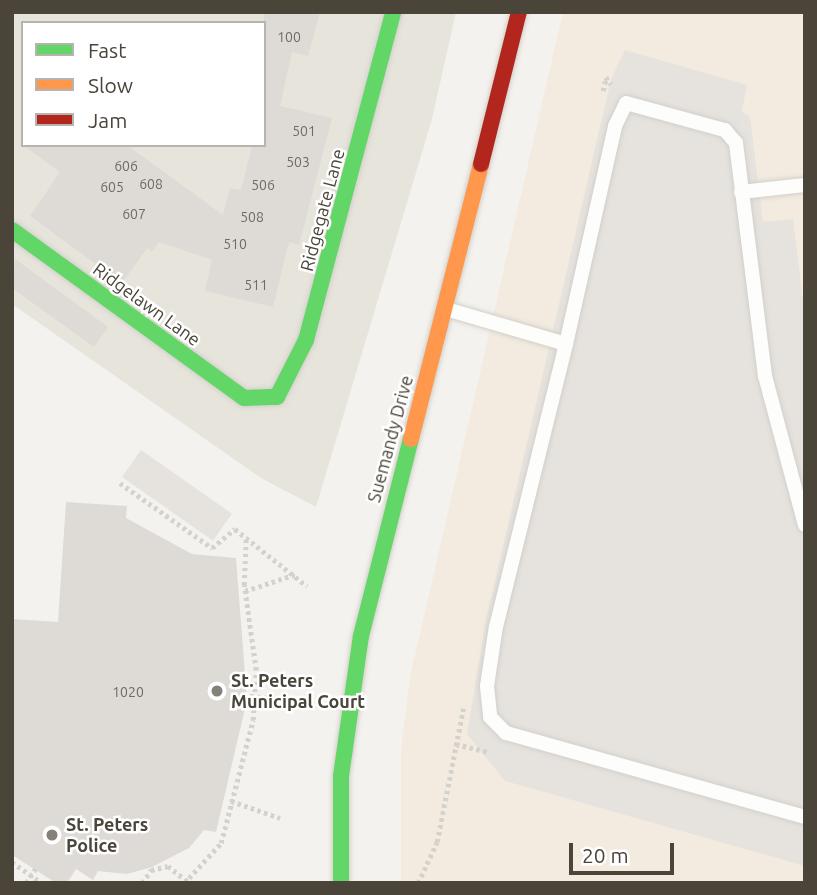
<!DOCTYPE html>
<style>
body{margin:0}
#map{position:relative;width:817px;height:895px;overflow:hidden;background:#f4f2ee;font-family:Ubuntu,sans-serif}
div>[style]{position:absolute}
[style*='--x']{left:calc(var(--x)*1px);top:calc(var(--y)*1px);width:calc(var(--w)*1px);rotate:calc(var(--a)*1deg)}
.residential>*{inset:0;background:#e7e4dc}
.commercial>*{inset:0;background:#f3ebdf}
.parking>*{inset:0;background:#e6e3df;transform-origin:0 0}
.building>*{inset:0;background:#dedbd6}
.path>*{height:4.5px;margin-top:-2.25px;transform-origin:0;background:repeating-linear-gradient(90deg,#d3d2cc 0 3.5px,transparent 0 7px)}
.roads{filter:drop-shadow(0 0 2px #d2d0cb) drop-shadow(0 0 2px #d2d0cb)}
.lane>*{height:14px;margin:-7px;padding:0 7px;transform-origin:7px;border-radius:7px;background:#fdfdfc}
.fast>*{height:16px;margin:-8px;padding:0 8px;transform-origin:8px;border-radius:8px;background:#63d668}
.slow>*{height:16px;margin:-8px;padding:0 8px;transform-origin:8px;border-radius:8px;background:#ff974d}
.jam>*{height:16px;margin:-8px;padding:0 8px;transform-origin:8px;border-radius:8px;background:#b3261e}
.dots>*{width:19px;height:19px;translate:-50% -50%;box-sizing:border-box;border:4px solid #fff;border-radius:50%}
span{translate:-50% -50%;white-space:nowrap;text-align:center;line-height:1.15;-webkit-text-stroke:5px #fff;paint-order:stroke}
.number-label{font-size:14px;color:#706a61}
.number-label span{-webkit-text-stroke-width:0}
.street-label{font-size:18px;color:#4b4439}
.poi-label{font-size:18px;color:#4b4439;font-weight:700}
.left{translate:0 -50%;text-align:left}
.frame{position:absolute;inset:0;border:14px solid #4b4439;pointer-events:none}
.legend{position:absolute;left:21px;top:21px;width:245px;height:126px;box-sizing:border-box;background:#fff;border:2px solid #b7b4b0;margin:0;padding:9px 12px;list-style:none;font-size:21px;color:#4b4439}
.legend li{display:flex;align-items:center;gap:14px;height:35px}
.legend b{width:35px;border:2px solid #b7b4b0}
.scale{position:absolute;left:569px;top:843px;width:105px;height:32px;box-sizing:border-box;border:4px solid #4b4439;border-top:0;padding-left:9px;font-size:21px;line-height:24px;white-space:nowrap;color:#4b4439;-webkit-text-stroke:5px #fff;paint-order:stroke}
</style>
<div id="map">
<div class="residential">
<i style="clip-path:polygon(evenodd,12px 12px,456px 12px,432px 119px,316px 507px,261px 478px,12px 304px,12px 12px,23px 23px,264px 23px,264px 145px,23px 145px,23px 23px)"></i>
</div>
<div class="commercial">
<i style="clip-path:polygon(563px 12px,805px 12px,805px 883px,401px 883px,401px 748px,410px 677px)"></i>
</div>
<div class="parking">
<i style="clip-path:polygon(625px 50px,747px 85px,742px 111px,750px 117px,763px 222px,793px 219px,805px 317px,805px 866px,505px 781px,467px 734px,486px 620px,611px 79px)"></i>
<i style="left:141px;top:450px;width:111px;height:33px;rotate:35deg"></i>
</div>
<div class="building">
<i style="clip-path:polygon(264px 12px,320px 12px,308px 56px,292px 52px,280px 106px,332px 118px,299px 245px,289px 242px,273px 307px,205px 291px,212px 260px,159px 242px,152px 252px,147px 248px,122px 283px,30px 216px,60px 172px,23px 145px,127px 145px,223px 215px,230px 188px,241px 190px,252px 145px,264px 145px)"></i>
<i style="clip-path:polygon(15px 259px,108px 327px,94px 347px,12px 288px)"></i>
<i style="clip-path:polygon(66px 502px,127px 506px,126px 518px,192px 554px,236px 558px,247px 700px,216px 832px,204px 830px,189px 848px,152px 867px,127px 874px,98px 871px,93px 880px,76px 869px,67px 883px,56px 883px,12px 855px,12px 619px,58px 622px)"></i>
</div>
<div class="path">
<i style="--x:603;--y:91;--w:14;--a:-78"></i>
<i style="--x:606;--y:77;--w:9;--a:54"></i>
<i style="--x:120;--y:483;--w:113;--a:35.2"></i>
<i style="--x:212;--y:548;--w:30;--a:-40"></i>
<i style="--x:235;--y:529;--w:92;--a:38.4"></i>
<i style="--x:245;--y:591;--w:54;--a:-18.4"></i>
<i style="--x:243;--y:695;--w:45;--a:6.3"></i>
<i style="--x:456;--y:744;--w:34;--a:14"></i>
<i style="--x:231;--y:801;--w:52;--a:19.1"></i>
<i style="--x:12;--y:862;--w:37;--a:35"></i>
<i style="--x:189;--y:878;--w:47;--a:-47.6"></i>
<i style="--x:221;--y:843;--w:127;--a:-75.4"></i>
<i style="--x:253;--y:720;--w:50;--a:-86.6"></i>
<i style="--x:256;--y:670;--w:86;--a:-98"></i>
<i style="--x:244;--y:585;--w:48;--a:-87.6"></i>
<i style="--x:26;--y:883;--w:17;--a:-57"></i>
<i style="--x:142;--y:883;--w:16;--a:-55"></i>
<i style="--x:151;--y:870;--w:17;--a:-13"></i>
<i style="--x:168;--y:866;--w:28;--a:38"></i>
<i style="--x:418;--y:883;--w:45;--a:-65.1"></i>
<i style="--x:437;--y:842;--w:136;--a:-78.9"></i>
</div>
<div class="roads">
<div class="lane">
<i style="--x:741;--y:192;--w:64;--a:-6.2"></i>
<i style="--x:446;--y:309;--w:125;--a:16.3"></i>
<i style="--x:566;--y:344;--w:223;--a:-77.3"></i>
<i style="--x:615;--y:126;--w:25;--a:-64"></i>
<i style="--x:626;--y:103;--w:103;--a:15.3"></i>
<i style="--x:725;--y:130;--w:17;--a:50"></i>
<i style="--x:736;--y:143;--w:235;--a:82.9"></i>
<i style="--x:765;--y:376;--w:154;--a:75"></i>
<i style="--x:566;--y:344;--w:291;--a:103.9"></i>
<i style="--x:496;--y:626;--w:61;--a:98.5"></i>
<i style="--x:487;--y:686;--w:31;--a:84"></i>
<i style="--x:490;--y:717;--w:23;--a:45"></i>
<i style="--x:506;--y:733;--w:311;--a:15.7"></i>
</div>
<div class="fast">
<i style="--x:12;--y:230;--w:286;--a:35.9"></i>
<i style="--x:244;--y:398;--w:33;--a:-2"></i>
<i style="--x:277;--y:397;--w:64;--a:-63"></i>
<i style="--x:306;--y:340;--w:339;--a:-75.1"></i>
<i style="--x:341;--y:883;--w:107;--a:-90"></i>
<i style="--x:341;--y:776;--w:141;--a:-81.9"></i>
<i style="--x:361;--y:636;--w:203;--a:-75.8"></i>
</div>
<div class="slow">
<i style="--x:411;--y:439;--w:284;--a:-75.7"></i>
</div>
<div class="jam">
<i style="--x:481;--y:164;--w:157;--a:-76"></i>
</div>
</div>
<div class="dots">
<i style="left:217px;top:691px;background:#868178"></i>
<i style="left:52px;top:835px;background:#868178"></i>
</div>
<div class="number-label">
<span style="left:289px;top:37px">100</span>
<span style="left:304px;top:131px">501</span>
<span style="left:298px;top:162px">503</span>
<span style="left:126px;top:166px">606</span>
<span style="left:151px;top:184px">608</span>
<span style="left:263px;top:185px">506</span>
<span style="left:112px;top:187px">605</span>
<span style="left:134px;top:214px">607</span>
<span style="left:252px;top:217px">508</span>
<span style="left:235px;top:244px">510</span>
<span style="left:256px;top:285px">511</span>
<span style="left:128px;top:692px">1020</span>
</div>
<div class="street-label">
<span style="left:322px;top:210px;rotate:-75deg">Ridgegate Lane</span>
<span style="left:147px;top:304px;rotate:36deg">Ridgelawn Lane</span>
<span style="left:390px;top:439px;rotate:-75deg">Suemandy Drive</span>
</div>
<div class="poi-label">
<span class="left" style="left:231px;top:691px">St. Peters<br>Municipal Court</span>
<span class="left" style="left:66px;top:835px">St. Peters<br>Police</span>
</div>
<div class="frame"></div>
<ul class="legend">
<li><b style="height:9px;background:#63d668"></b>Fast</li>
<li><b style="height:9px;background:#ff974d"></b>Slow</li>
<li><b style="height:9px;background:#b3261e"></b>Jam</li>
</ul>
<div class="scale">20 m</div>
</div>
